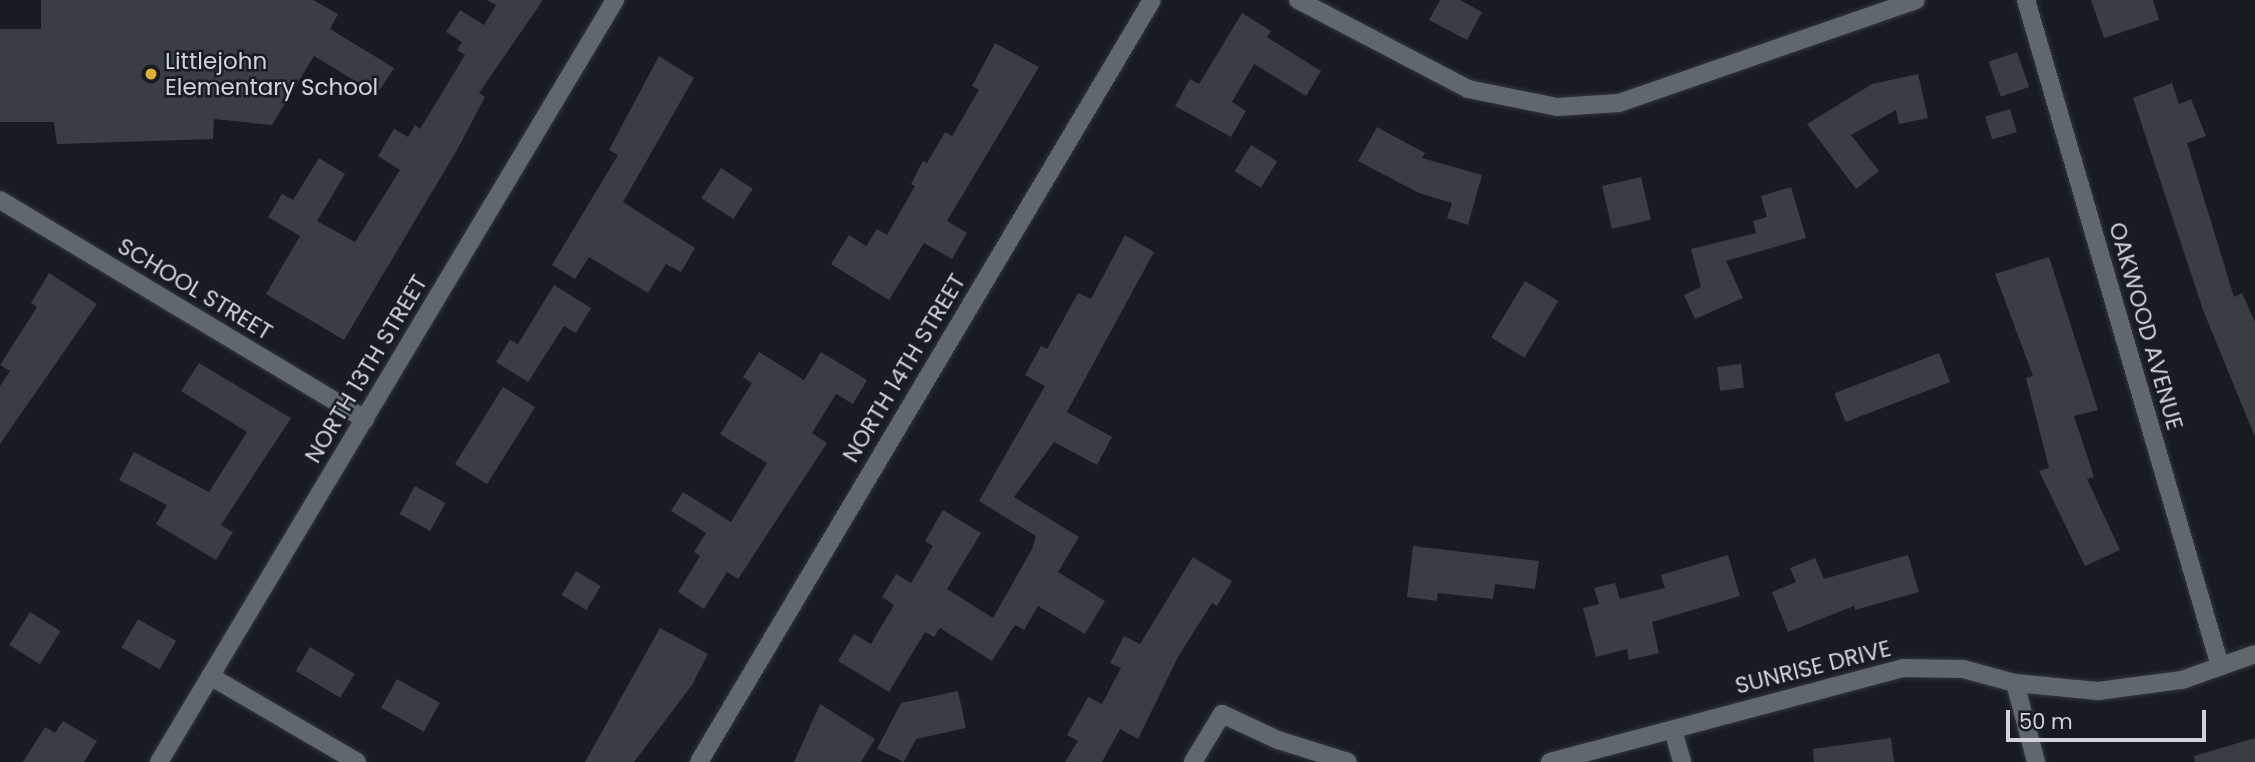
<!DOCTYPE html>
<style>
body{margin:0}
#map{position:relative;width:2255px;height:762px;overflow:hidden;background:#161c21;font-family:Poppins,sans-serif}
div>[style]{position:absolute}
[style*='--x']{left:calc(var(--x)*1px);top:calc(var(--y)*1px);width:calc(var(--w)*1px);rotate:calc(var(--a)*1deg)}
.building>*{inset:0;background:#383e44;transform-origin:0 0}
.roads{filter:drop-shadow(0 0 2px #34373b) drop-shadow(0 0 2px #34373b)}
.minor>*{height:18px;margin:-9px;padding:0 9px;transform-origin:9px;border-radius:9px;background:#60676e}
.dots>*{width:19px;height:19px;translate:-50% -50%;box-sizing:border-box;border:4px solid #161c21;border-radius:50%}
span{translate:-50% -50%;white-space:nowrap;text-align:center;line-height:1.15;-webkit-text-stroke:5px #161c21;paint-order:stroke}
.poi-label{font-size:23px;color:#d0d4d8}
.left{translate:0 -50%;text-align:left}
.street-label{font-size:23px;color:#d0d4d8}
.scale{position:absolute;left:2006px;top:710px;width:200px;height:32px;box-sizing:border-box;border:4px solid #d0d4d8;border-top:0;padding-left:9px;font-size:21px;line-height:24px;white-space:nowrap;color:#d0d4d8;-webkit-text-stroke:5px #161c21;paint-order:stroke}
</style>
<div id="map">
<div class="building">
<i style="clip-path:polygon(41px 0,313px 0,338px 14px,330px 29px,394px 68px,377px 94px,314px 56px,272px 125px,214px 119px,213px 139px,57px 144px,54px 122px,0 122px,0 29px,41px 29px)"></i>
<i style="clip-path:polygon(487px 0,543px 0,479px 93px,485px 97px,457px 150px,344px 340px,266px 294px,300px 236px,268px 217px,282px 194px,293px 200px,319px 158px,345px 174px,317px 221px,355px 242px,400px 170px,378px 156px,394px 129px,408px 137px,415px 125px,420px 129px,465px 55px,457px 50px,462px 42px,446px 32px,460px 10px,484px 25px,496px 5px)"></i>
<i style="clip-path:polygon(1440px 0,1460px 0,1482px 12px,1467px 40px,1429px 20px)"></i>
<i style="clip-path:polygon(2091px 0,2153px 0,2159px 20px,2104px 38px)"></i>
<i style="clip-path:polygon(1242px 13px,1271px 31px,1267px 37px,1321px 71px,1306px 96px,1254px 64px,1232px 102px,1246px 111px,1231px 137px,1175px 106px,1190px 79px,1199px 84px)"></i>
<i style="clip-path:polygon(995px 43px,1039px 67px,947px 221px,967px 233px,952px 259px,924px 243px,889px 300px,831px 264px,849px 235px,866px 246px,877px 229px,887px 235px,915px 186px,911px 184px,923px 161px,927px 163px,945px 132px,952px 136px,979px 90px,972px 86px)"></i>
<i style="left:2017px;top:52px;width:37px;height:30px;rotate:71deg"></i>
<i style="clip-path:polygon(659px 56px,694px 78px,623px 202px,695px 248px,681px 272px,666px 264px,648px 293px,589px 257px,575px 279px,552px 265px,618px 155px,609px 150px)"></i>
<i style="clip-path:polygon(1918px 74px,1928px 118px,1899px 124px,1896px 110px,1851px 135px,1879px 171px,1856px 189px,1807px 124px,1872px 84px)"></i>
<i style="clip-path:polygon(2172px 83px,2179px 104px,2191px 99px,2206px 136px,2187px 143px,2234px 297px,2242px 293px,2255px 322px,2255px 437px,2203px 310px,2133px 98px)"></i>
<i style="left:2010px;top:109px;width:24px;height:26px;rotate:73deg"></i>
<i style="clip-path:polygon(1377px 127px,1425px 153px,1422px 158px,1482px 175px,1468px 225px,1447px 218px,1452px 203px,1419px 193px,1358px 161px)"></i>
<i style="left:1251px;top:145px;width:31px;height:31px;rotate:32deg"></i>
<i style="left:721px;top:168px;width:38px;height:36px;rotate:33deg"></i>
<i style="left:1641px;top:177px;width:44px;height:40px;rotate:77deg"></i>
<i style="clip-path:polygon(1791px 187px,1806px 238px,1726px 261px,1743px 298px,1695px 319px,1684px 295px,1701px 287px,1691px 249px,1756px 233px,1753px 221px,1767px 217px,1761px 196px)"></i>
<i style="clip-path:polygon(1125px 235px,1154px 252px,1067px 412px,1112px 437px,1097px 465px,1054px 442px,1014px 497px,1079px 537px,1058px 572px,1105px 601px,1085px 634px,1038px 606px,1024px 630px,1015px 625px,992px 661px,940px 628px,934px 637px,925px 632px,889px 692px,838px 661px,854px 634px,871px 644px,894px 605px,882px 597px,896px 574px,911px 583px,933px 546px,925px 541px,943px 510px,981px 533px,947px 589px,993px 618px,1032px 549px,1036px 536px,979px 501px,1045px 386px,1025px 375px,1041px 346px,1047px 349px,1078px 293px,1091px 299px)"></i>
<i style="clip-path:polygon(2049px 257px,2098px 410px,2074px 416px,2094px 477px,2087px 479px,2120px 550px,2085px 566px,2039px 471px,2049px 468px,2026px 378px,2033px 376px,1995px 274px)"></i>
<i style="clip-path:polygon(49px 273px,97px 304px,0 444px,0 386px,10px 371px,0 365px,37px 307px,31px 303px)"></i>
<i style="left:1525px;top:281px;width:39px;height:66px;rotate:31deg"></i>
<i style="clip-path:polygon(554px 285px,591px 308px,576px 333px,564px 326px,528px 382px,496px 362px,510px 340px,518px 344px)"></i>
<i style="clip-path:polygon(759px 352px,804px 380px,821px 352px,867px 380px,853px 404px,836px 394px,812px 433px,827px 443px,738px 579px,727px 572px,704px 609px,678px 592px,700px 556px,694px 552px,706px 533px,671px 511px,683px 492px,731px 522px,767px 463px,720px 434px,752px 383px,743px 377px)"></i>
<i style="left:1939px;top:353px;width:31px;height:112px;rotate:69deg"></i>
<i style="clip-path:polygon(199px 363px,291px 418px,221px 525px,233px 532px,216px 560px,156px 524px,167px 505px,119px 480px,134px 452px,209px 492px,247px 432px,181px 391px)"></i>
<i style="left:1741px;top:364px;width:24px;height:24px;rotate:83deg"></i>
<i style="left:503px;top:387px;width:38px;height:91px;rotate:32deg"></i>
<i style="left:415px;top:486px;width:35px;height:32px;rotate:29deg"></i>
<i style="clip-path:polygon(1413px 546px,1539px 561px,1535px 589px,1495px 584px,1493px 599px,1438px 593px,1437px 601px,1407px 597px)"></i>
<i style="clip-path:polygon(1728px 555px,1740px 596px,1652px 622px,1659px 653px,1629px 660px,1627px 649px,1596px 657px,1583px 608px,1599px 604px,1594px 588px,1615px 583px,1620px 599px,1665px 588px,1661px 575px)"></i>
<i style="clip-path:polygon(1908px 555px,1919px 592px,1855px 610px,1854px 606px,1788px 632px,1772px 592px,1796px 582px,1790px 568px,1815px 558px,1824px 579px)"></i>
<i style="clip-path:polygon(1193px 557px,1232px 581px,1217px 606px,1212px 603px,1178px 657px,1138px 739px,1120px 729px,1102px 762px,1065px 762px,1078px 741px,1067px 735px,1088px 697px,1102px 704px,1121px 668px,1110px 663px,1124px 636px,1140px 644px)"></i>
<i style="left:576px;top:571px;width:29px;height:28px;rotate:31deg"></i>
<i style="left:30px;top:612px;width:36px;height:39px;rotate:32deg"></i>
<i style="left:138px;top:619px;width:44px;height:33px;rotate:30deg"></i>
<i style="clip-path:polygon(660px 628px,708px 654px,692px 685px,634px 762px,585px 762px)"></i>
<i style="left:310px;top:647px;width:52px;height:28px;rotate:31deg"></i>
<i style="left:397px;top:679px;width:49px;height:33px;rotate:29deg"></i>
<i style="clip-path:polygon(958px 691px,966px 728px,916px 739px,904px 762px,877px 749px,901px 703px)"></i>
<i style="clip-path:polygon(820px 704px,875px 739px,861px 762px,794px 762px)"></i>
<i style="clip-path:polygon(63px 721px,97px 741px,84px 762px,23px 762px,45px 727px,55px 733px)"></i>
<i style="clip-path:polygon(1891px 738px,1894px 762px,1814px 762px,1813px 749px)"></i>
<i style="clip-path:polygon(2255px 738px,2255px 762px,2195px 762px,2194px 756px)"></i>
</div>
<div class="roads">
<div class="minor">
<i style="--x:1298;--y:0;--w:192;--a:27.6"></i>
<i style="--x:1468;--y:89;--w:91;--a:11.4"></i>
<i style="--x:1557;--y:107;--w:62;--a:-3.7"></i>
<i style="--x:1619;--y:103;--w:314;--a:-19.1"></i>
<i style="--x:2026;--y:0;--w:694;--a:73.76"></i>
<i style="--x:0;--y:200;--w:426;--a:31"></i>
<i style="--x:210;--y:676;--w:170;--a:30.3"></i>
<i style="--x:2015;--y:683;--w:82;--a:75.1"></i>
<i style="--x:1673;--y:730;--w:33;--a:74"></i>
<i style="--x:159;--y:762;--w:888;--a:-59.1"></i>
<i style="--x:699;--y:762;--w:886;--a:-59.27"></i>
<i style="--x:1193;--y:762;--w:56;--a:-58.9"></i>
<i style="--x:1222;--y:714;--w:62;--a:24.9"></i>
<i style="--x:1278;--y:740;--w:73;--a:17.4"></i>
<i style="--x:1550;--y:762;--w:365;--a:-14.9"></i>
<i style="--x:1903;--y:668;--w:60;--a:1"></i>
<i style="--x:1963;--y:669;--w:54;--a:15.1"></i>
<i style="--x:2015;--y:683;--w:83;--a:5.5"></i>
<i style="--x:2098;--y:691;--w:85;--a:-7.5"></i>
<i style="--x:2182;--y:680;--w:77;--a:-19.6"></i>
</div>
</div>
<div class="dots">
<i style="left:151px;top:74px;background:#e1af34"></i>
</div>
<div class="poi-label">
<span class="left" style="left:165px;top:74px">Littlejohn<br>Elementary School</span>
</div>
<div class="street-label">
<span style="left:195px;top:289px;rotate:31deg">SCHOOL STREET</span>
<span style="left:2146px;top:326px;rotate:74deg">OAKWOOD AVENUE</span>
<span style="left:904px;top:368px;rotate:-59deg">NORTH 14TH STREET</span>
<span style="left:366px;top:369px;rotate:-59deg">NORTH 13TH STREET</span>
<span style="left:1813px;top:667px;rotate:-14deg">SUNRISE DRIVE</span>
</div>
<div class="scale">50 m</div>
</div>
